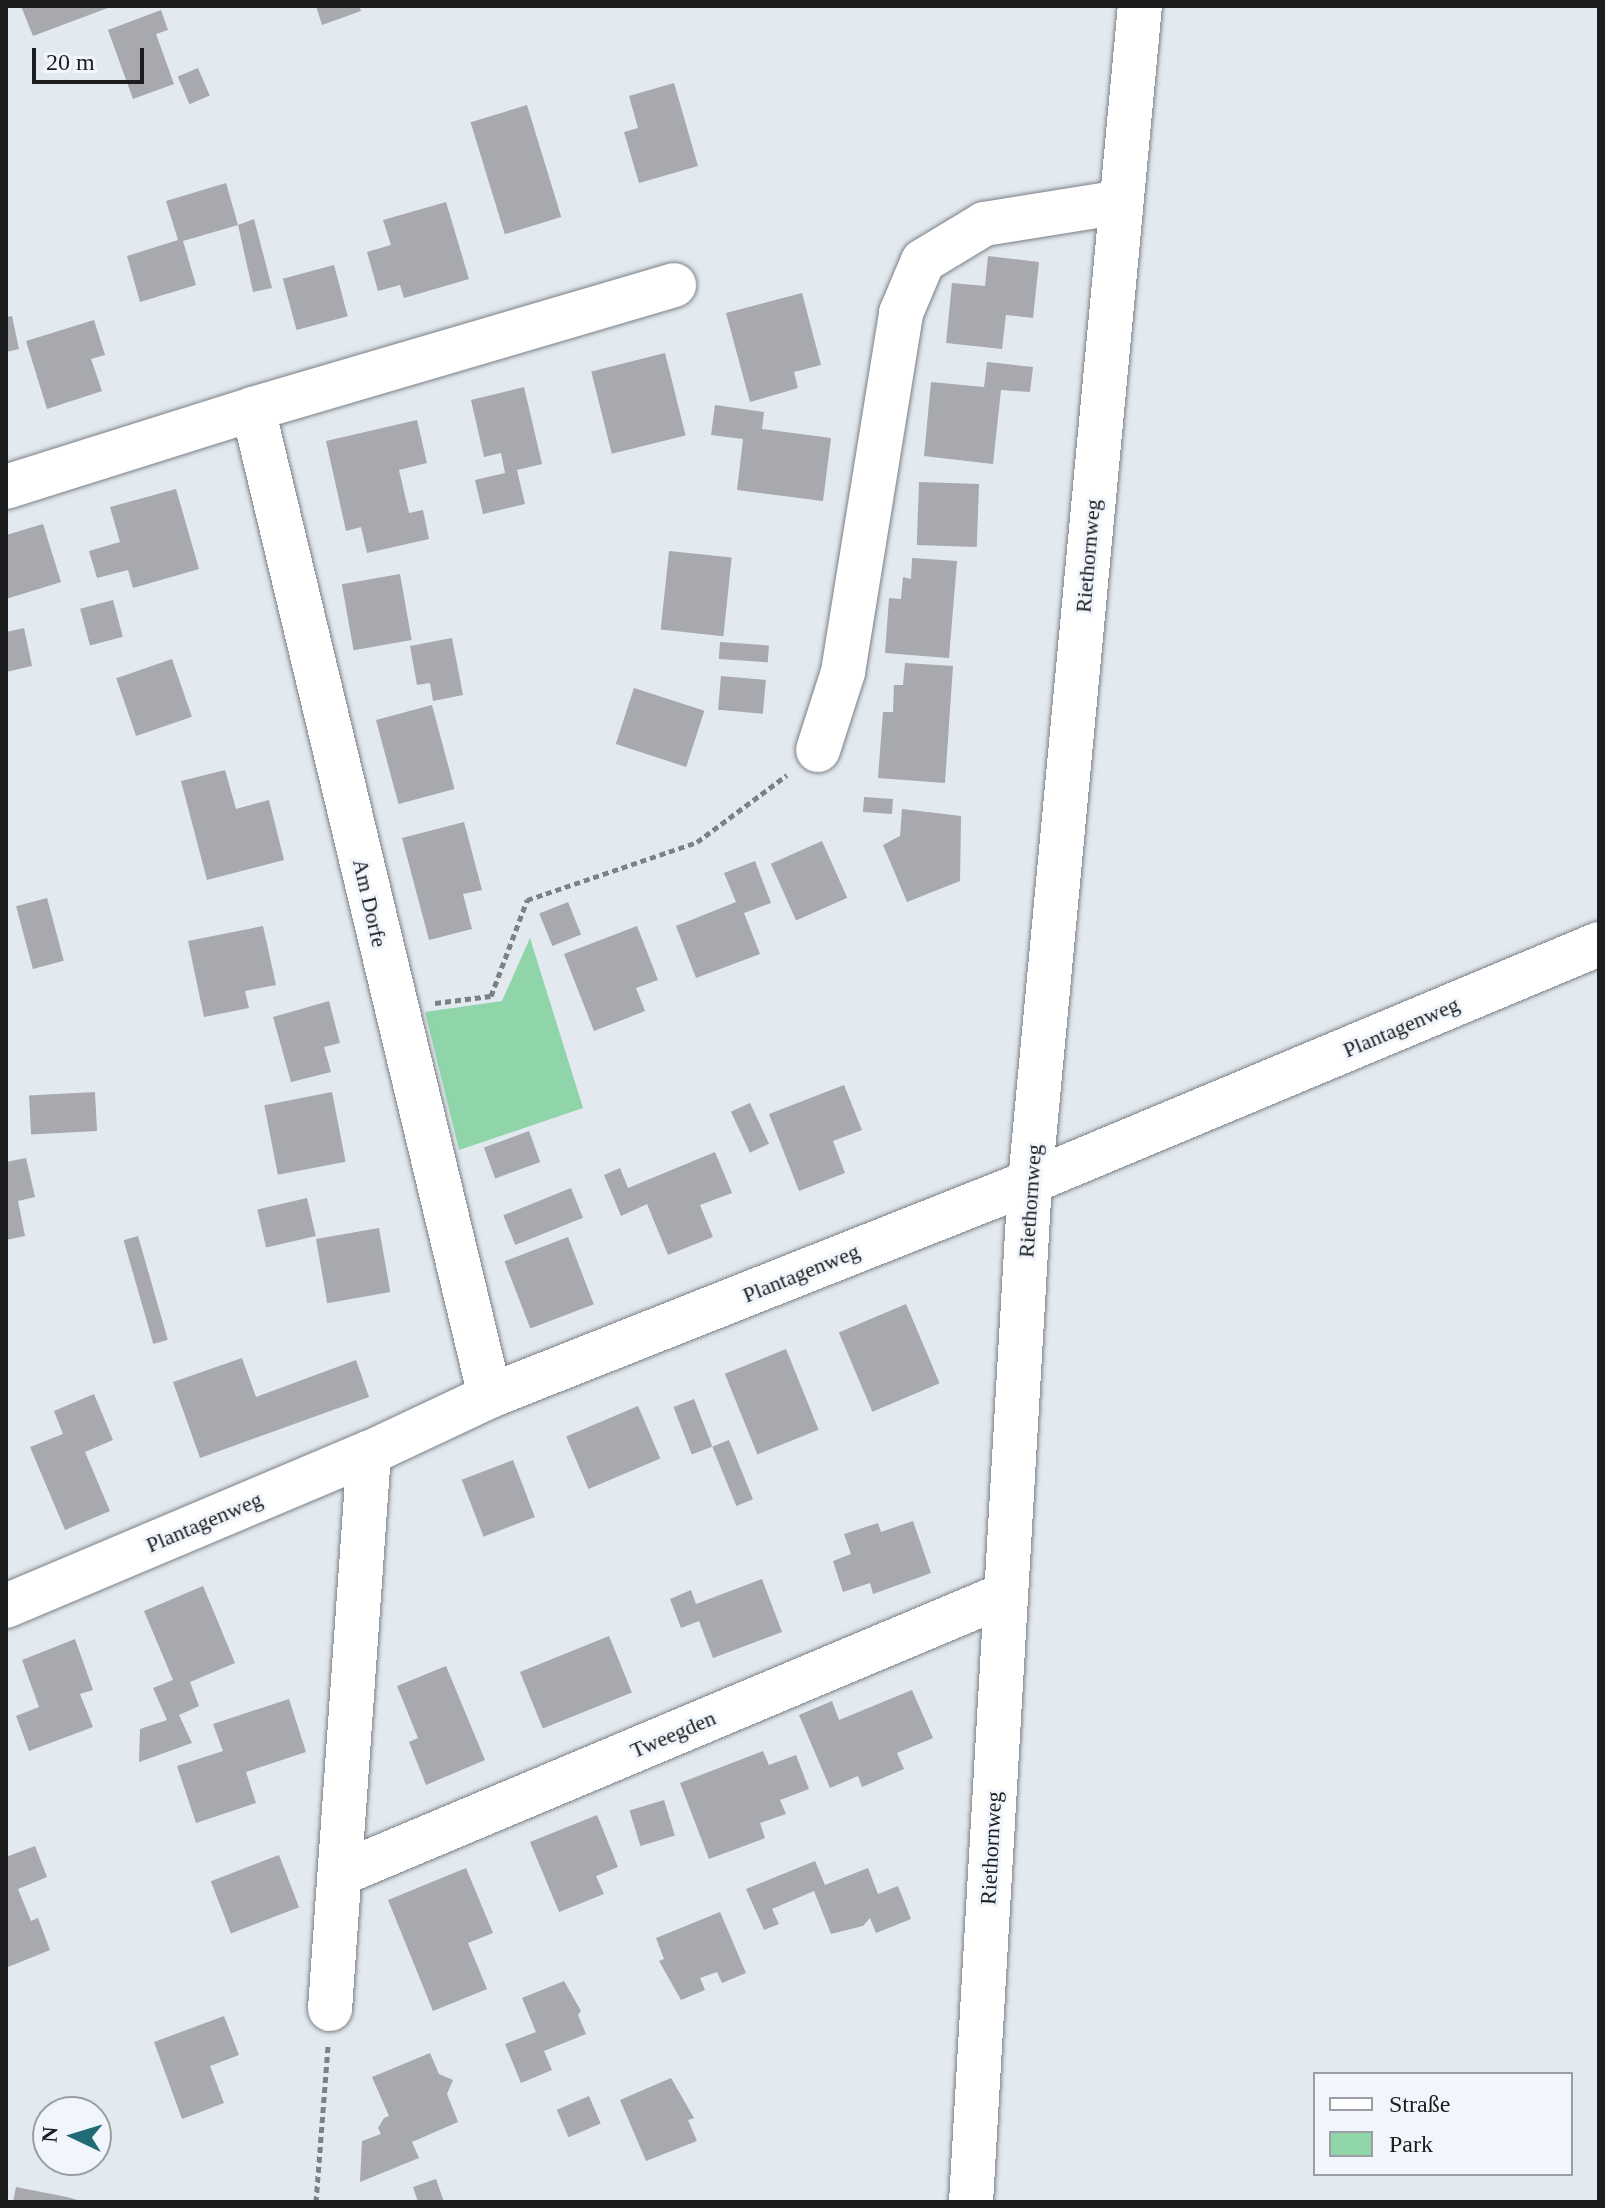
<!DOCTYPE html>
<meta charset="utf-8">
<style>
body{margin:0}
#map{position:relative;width:1605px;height:2208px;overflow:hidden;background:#e2e9ef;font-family:"Times New Roman",serif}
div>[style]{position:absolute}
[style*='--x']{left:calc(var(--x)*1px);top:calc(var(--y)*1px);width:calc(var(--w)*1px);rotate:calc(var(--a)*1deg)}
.green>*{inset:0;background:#90d5aa}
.building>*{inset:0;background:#a8a8af;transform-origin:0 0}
.path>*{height:5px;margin-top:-2.5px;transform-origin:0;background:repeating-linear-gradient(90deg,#7c8185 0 6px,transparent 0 10px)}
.roads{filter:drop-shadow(0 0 2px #7b8086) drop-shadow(0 0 2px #7b8086)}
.minor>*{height:44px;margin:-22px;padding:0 22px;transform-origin:22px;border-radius:22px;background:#fff}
span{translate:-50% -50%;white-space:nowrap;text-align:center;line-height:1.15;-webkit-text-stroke:6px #f0f6fc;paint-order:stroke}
.street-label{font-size:22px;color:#1b1d1f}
.frame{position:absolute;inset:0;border:8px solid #1b1d1f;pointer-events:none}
.legend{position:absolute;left:1313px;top:2072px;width:260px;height:104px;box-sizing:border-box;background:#f0f6fc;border:2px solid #9b9fa4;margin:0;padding:10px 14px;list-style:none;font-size:24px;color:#1b1d1f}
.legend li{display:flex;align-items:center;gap:16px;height:40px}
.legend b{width:40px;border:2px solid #9b9fa4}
.north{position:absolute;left:32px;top:2096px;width:80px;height:80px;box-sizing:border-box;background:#f0f6fc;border:2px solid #9b9fa4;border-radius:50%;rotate:274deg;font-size:22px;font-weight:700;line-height:32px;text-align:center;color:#1b1d1f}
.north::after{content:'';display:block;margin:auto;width:28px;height:36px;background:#226b76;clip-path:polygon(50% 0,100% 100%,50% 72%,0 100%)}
.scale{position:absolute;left:32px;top:48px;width:112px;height:36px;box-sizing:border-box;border:4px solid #1b1d1f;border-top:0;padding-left:10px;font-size:24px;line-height:28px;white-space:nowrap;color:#1b1d1f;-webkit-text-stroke:6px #f0f6fc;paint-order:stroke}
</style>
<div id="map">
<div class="green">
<i style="clip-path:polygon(530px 938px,583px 1108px,459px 1150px,425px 1012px,502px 1001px)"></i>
</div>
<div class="building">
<i style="clip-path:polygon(21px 6px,113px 6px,33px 36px)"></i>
<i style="clip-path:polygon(316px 6px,359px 6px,361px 11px,322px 25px)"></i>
<i style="clip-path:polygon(161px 10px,168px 30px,156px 34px,174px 84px,133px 99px,108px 30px)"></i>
<i style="left:198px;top:68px;width:30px;height:22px;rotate:67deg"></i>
<i style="clip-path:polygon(674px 83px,698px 166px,639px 183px,624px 132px,638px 128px,629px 96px)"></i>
<i style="left:527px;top:105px;width:117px;height:59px;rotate:73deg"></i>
<i style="clip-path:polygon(226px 183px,238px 225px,254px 219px,272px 288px,253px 292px,238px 225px,183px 241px,196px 285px,140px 302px,127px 256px,178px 240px,166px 201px)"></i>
<i style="clip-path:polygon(446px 202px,469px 279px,404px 298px,400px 285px,378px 291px,367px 252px,391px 245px,383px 220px)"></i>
<i style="clip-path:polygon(988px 256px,1039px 262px,1033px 318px,1006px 315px,1002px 349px,946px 343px,952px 283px,985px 286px)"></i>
<i style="left:334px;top:265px;width:53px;height:53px;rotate:75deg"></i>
<i style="clip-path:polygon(802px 293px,821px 365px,794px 372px,798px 388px,750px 402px,726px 313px)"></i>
<i style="clip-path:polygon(12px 316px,19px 349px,6px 352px,6px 317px)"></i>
<i style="clip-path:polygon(94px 320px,105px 355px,91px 359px,102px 391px,47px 409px,26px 341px)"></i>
<i style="left:665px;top:353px;width:85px;height:76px;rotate:76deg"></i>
<i style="clip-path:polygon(987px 362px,1033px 367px,1030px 392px,1001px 390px,993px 464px,924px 456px,931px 382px,984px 387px)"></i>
<i style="clip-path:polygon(524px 387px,542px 464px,517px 470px,525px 504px,483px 514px,475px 480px,505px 473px,501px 453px,484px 457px,471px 400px)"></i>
<i style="clip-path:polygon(715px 405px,764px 412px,762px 429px,831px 438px,823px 501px,737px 490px,743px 439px,711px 435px)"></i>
<i style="clip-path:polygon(417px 420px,427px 463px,399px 470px,409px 513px,423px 510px,429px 539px,367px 553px,361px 527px,346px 531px,326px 441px)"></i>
<i style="left:919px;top:482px;width:60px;height:63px;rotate:2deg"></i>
<i style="clip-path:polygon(176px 489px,199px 569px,133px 588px,128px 570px,97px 578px,89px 551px,120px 542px,110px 507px)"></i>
<i style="clip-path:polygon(43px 524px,61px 582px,6px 599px,6px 535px)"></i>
<i style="left:669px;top:551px;width:63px;height:79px;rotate:6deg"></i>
<i style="clip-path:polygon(912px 558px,957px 561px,949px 658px,885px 653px,889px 598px,901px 599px,903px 577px,911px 579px)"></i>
<i style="left:400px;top:574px;width:67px;height:59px;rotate:80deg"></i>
<i style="left:113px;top:600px;width:38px;height:34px;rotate:75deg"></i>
<i style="clip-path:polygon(24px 628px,32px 666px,6px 672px,6px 632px)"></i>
<i style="clip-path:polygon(452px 638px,463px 695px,433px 701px,430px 683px,417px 685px,410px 646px)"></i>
<i style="left:720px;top:642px;width:49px;height:17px;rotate:4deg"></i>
<i style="left:172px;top:659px;width:61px;height:59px;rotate:71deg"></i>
<i style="clip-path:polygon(905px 663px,953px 666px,945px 783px,878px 778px,883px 712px,893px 712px,894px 685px,903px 685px)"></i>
<i style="left:721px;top:676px;width:45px;height:34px;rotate:5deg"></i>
<i style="left:634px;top:688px;width:74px;height:59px;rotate:18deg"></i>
<i style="left:432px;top:705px;width:87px;height:58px;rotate:75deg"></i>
<i style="clip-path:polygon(225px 770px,236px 809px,269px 800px,284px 860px,207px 880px,181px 781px)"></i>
<i style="left:864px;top:797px;width:29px;height:15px;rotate:4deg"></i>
<i style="clip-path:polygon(902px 809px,961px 816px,960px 881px,907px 902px,883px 845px,900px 836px)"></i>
<i style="clip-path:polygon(464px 822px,482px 890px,463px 894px,472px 929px,429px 940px,402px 838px)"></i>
<i style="left:822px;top:841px;width:62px;height:56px;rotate:66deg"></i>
<i style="clip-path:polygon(755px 861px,771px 903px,744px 913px,760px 954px,696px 978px,676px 926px,736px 902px,724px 873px)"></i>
<i style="left:47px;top:898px;width:65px;height:32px;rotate:75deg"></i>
<i style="left:568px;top:902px;width:35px;height:31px;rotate:68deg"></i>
<i style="clip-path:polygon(263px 926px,276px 985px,245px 991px,249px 1008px,204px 1017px,188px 941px)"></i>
<i style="clip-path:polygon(637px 926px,658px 980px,636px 988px,645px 1011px,594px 1031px,564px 954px)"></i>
<i style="clip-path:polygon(329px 1001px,340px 1043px,324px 1047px,331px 1072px,291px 1082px,273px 1017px)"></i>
<i style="clip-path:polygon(844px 1085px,862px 1130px,833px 1141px,845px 1173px,799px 1191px,769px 1114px)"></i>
<i style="left:95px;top:1092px;width:39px;height:66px;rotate:87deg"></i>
<i style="left:332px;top:1092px;width:71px;height:69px;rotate:79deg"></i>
<i style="left:750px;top:1103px;width:45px;height:21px;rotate:65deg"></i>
<i style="left:529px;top:1131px;width:33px;height:48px;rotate:70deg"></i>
<i style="clip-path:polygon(715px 1152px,732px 1193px,700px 1205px,713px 1237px,668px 1255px,647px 1204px,621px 1216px,604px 1175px,620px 1168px,628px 1188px)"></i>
<i style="clip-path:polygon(26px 1158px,35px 1197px,18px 1201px,25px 1236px,6px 1240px,6px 1162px)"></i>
<i style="left:571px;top:1188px;width:32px;height:73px;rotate:68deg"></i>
<i style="left:307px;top:1198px;width:39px;height:51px;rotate:77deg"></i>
<i style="left:379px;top:1228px;width:65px;height:64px;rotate:80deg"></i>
<i style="left:138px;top:1236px;width:108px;height:15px;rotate:74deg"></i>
<i style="left:568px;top:1237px;width:72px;height:68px;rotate:69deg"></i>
<i style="left:906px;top:1304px;width:86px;height:73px;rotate:67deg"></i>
<i style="left:786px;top:1349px;width:87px;height:66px;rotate:68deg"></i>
<i style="clip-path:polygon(242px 1358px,256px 1397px,356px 1360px,369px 1397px,200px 1458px,173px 1382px)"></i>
<i style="clip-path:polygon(94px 1394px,113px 1440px,85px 1452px,110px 1511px,65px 1530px,30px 1447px,63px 1434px,54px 1411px)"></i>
<i style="left:694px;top:1399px;width:51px;height:22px;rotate:69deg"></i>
<i style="left:638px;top:1406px;width:57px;height:78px;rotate:67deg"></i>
<i style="left:729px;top:1440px;width:64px;height:18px;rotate:68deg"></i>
<i style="left:513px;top:1460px;width:61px;height:55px;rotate:69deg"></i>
<i style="clip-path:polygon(913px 1521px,931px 1573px,873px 1594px,870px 1583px,843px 1592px,833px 1561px,851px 1554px,844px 1534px,878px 1523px,881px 1532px)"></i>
<i style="clip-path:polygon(762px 1579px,782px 1632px,713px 1658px,699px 1621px,681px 1628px,670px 1599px,691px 1590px,696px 1604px)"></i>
<i style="clip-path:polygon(203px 1586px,235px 1663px,190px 1682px,199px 1706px,179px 1715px,192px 1743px,139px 1762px,140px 1729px,167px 1720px,153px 1688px,173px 1680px,144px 1611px)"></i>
<i style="left:609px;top:1636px;width:61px;height:96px;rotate:68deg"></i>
<i style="clip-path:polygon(75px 1639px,93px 1690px,80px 1694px,93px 1727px,29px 1751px,16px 1716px,39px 1707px,22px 1660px)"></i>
<i style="clip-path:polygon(446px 1666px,485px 1760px,426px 1785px,409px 1742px,418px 1738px,397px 1686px)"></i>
<i style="clip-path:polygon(912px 1690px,933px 1738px,897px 1753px,904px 1769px,862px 1787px,858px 1776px,830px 1788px,799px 1715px,832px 1701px,839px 1720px)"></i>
<i style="clip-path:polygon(289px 1699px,306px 1752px,246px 1772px,256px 1803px,196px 1823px,177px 1766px,223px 1751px,213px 1724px)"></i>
<i style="clip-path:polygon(763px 1751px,769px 1765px,796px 1755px,809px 1789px,780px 1800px,786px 1814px,760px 1823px,765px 1838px,709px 1859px,680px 1783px)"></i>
<i style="left:664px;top:1800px;width:37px;height:36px;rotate:73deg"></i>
<i style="clip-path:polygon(597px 1815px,618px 1867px,596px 1876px,604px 1894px,559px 1912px,530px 1842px)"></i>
<i style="clip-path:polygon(35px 1846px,47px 1877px,18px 1889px,31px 1921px,38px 1918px,50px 1950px,8px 1967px,6px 1857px)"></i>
<i style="left:279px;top:1855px;width:56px;height:73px;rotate:69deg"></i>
<i style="clip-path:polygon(815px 1861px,825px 1885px,868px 1868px,878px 1894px,898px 1886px,911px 1919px,876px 1933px,870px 1918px,863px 1926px,831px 1934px,814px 1891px,772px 1909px,779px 1924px,764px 1930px,746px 1889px)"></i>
<i style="clip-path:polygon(466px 1868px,493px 1933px,468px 1943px,487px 1989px,433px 2011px,388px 1900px)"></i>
<i style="clip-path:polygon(720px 1912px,746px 1973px,722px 1983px,717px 1972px,700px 1978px,705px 1990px,681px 2000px,659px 1961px,664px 1959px,656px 1938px)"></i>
<i style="clip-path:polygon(564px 1981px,581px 2011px,578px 2015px,586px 2034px,544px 2051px,552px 2070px,521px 2083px,505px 2044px,536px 2032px,522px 1998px)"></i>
<i style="clip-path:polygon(224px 2016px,239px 2055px,210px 2066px,224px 2103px,182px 2119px,154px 2042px)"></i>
<i style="clip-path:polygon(430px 2053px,439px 2074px,453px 2080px,447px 2094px,458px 2122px,412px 2142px,419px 2158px,360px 2182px,362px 2141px,381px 2134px,378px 2128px,384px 2118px,389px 2116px,372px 2077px)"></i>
<i style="clip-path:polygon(671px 2078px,694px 2118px,688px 2120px,697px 2141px,646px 2161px,620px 2100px)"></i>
<i style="left:589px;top:2096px;width:30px;height:35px;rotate:67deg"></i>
<i style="clip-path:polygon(436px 2179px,444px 2202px,418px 2202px,413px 2187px)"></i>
<i style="clip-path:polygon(16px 2187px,67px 2197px,84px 2202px,13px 2202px)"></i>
</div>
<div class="path">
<i style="--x:435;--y:1003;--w:56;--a:-7.1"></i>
<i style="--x:491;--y:996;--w:103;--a:-69.4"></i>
<i style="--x:527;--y:900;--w:180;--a:-18.8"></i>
<i style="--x:697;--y:842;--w:112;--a:-36.7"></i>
<i style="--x:316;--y:2202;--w:156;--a:-85.6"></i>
</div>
<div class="roads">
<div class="minor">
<i style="--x:253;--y:409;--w:1015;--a:76.5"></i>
<i style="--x:6;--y:487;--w:259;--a:-17.5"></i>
<i style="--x:253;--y:409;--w:439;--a:-16.4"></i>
<i style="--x:818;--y:750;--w:82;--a:-72.2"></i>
<i style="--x:843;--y:672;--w:364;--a:-80.8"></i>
<i style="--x:901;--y:313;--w:56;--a:-67.1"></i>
<i style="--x:923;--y:261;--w:71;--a:-31.2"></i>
<i style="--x:984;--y:224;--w:139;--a:-9.1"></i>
<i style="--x:6;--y:1606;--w:394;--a:-22.9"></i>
<i style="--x:369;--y:1453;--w:134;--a:-25.2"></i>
<i style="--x:490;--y:1396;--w:581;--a:-21.62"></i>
<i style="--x:1030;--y:1182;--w:617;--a:-22.7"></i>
<i style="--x:340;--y:1874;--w:722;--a:-22.8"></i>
<i style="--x:330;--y:2009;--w:557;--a:-85.99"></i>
<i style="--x:971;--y:2202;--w:1022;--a:-86.69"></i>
<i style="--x:1030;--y:1182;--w:1181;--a:-84.66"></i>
</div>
</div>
<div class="street-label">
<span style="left:1088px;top:556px;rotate:-85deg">Riethornweg</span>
<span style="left:370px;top:903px;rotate:77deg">Am Dorfe</span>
<span style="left:1401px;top:1027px;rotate:-23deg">Plantagenweg</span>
<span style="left:1030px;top:1201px;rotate:-86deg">Riethornweg</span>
<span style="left:801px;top:1273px;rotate:-22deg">Plantagenweg</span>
<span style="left:204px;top:1522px;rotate:-23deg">Plantagenweg</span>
<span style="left:673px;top:1734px;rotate:-23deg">Tweegden</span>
<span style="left:991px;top:1848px;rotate:-87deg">Riethornweg</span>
</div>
<div class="frame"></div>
<ul class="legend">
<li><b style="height:10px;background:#fff"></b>Straße</li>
<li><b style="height:22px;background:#90d5aa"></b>Park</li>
</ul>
<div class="north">N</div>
<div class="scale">20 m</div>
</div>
